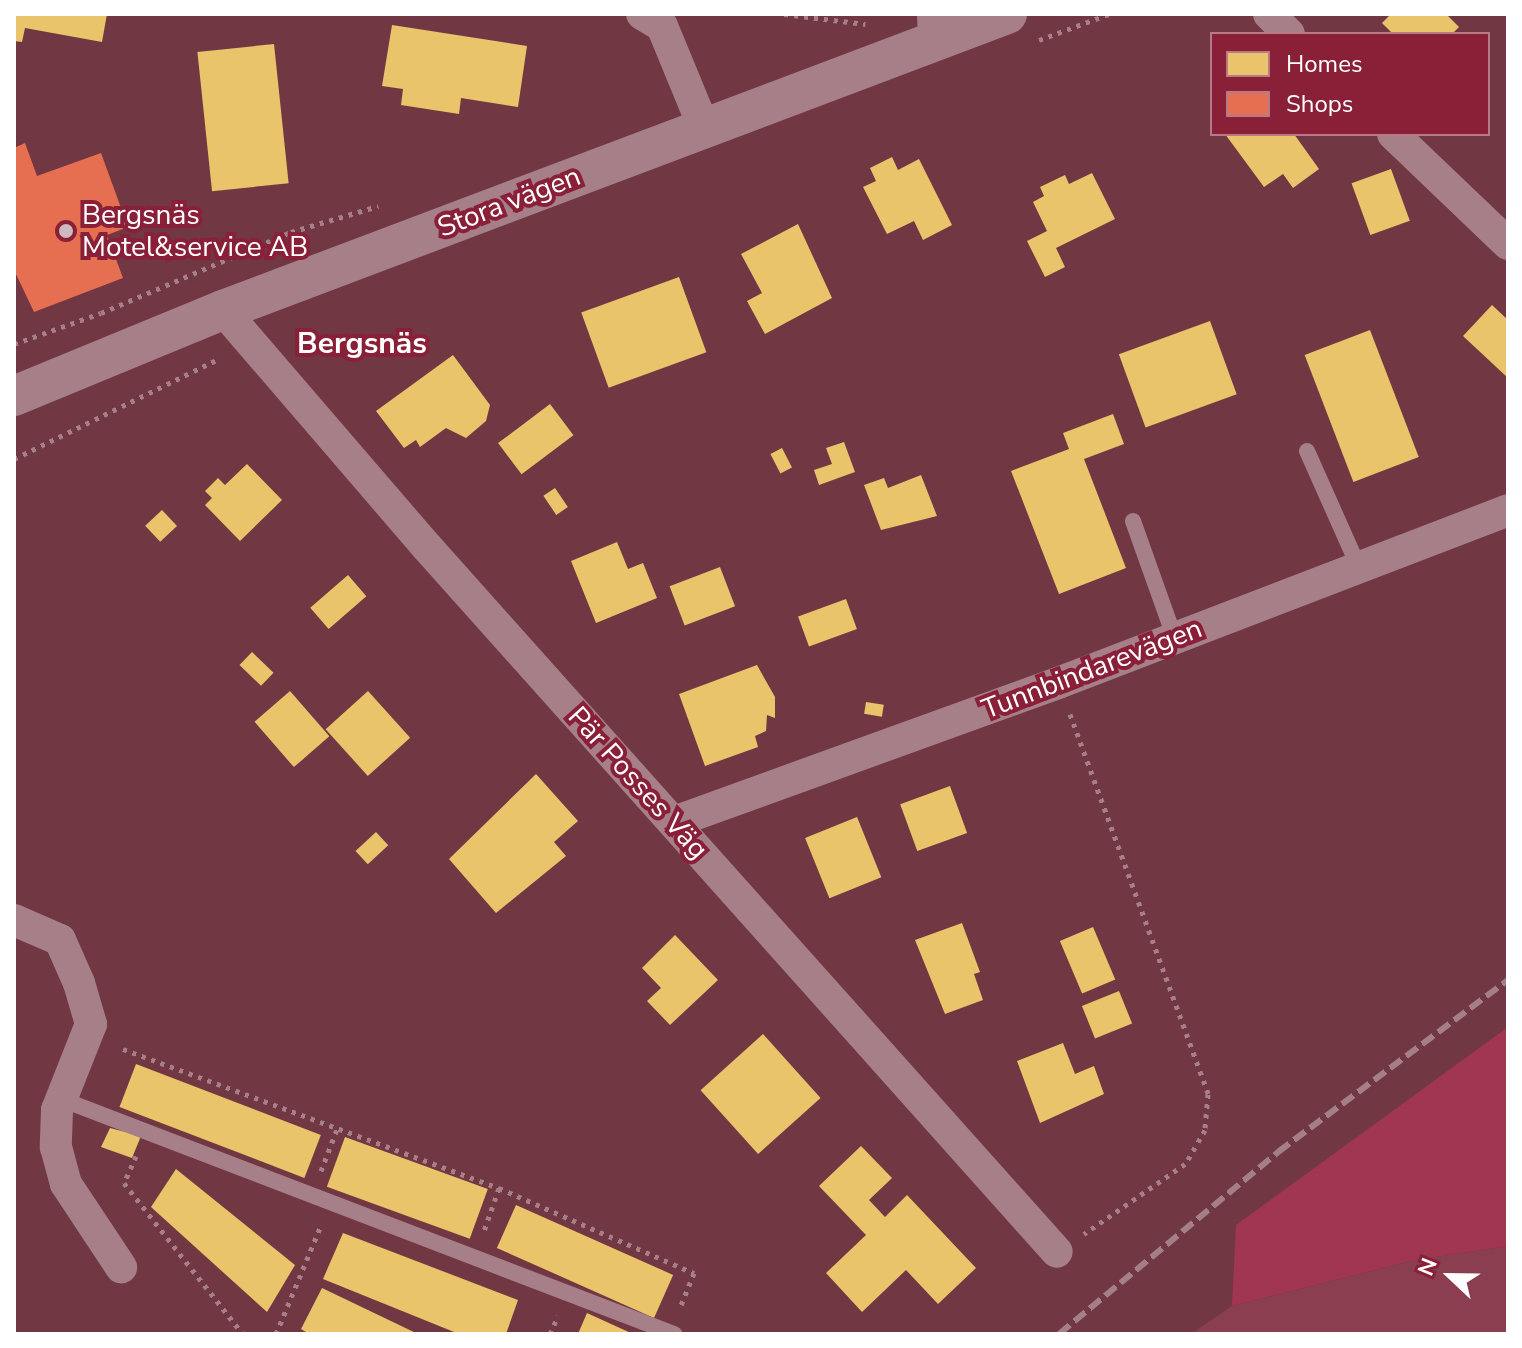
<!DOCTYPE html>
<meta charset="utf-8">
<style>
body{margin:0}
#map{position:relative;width:1522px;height:1348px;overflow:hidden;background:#713844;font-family:"Nunito Sans",sans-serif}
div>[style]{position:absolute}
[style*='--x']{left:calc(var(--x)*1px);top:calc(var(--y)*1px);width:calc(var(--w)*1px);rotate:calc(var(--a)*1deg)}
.green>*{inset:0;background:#a13650}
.water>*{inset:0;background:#8a3e4f}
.homes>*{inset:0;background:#e9c46a;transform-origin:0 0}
.shops>*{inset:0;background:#e76f51}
.path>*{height:5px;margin-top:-2.5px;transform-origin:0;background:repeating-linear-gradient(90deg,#a67f88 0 4px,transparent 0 10px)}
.service>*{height:16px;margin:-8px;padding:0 8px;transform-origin:8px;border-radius:8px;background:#a67f88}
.minor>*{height:32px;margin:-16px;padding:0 16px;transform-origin:16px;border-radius:16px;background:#a67f88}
.tertiary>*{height:40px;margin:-20px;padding:0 20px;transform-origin:20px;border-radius:20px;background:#a67f88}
.rail>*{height:6px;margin-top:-3px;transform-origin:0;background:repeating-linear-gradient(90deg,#a47f88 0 14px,transparent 0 20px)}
.dots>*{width:22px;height:22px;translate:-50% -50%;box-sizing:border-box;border:4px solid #892037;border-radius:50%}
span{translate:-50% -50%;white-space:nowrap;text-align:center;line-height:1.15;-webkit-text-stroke:8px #892037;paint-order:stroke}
.street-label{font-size:28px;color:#fff}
.poi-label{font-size:28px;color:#fff}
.left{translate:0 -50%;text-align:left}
.neighbourhood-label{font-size:30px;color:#fff;font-weight:700}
.frame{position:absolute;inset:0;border:16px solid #fff;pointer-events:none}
.legend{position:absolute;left:1210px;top:32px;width:280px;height:104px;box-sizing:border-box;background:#892037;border:2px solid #b87987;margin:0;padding:10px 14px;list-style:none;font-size:24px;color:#fff}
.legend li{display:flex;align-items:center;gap:16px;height:40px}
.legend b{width:40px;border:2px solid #b87987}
.north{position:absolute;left:1410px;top:1236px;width:80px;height:80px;-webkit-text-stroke:6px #892037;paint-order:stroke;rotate:292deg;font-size:22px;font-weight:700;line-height:32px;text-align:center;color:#fff}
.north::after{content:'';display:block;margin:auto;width:28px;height:36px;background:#fff;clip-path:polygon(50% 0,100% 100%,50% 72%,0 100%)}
</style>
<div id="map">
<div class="green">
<i style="clip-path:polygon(1508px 1027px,1508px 1246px,1415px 1260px,1232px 1306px,1236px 1225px)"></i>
</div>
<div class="water">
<i style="clip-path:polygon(1508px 1246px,1508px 1334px,1191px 1334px,1232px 1306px,1415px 1260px)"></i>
</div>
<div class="homes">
<i style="clip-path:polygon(14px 14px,107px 14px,102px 42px,25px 28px,22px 42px,14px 41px)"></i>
<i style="clip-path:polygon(1391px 14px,1446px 14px,1459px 27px,1452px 34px,1393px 34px,1382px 23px)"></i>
<i style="clip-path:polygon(392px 25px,527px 46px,518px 107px,461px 98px,459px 114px,401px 105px,403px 89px,382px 86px)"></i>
<i style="left:274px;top:44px;width:140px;height:77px;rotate:84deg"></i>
<i style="clip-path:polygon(1225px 134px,1294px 134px,1319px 169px,1293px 188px,1283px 174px,1264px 187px)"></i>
<i style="clip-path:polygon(892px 157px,898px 170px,919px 159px,952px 225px,923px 240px,914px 221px,887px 234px,863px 187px,876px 181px,870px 168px)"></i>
<i style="left:1391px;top:169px;width:55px;height:42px;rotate:70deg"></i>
<i style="clip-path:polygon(1092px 173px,1115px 219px,1056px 248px,1065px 267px,1045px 277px,1027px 241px,1047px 231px,1033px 202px,1044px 196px,1040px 187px,1065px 175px,1069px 184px)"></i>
<i style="clip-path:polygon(798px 224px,832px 298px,765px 334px,747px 301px,762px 293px,741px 254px)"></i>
<i style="left:679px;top:277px;width:80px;height:104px;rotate:70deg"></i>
<i style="clip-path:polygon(1492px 305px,1508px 320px,1508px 378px,1463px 336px)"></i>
<i style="left:1210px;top:321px;width:78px;height:97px;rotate:70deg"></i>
<i style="left:1370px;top:330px;width:136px;height:70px;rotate:69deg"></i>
<i style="clip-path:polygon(453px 355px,490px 405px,486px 421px,466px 438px,446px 428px,420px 447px,416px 440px,404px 448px,376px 411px)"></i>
<i style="left:550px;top:404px;width:39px;height:65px;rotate:53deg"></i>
<i style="clip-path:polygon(1113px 414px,1124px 444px,1084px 459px,1126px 568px,1059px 594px,1011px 471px,1069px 449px,1063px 433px)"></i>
<i style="clip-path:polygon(844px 442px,855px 472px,819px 485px,814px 470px,832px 464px,826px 448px)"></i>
<i style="left:782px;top:448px;width:22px;height:13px;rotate:63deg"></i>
<i style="clip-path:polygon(247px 464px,282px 500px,240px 541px,205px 505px,212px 498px,205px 491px,218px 478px,225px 485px)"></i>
<i style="clip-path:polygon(921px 475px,937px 516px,881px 530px,864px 485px,884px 478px,888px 488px)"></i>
<i style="left:555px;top:488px;width:23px;height:14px;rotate:56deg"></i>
<i style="left:162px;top:510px;width:22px;height:23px;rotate:47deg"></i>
<i style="clip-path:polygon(617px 542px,628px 569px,643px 563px,657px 598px,596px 623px,571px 561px)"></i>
<i style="left:720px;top:567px;width:42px;height:54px;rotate:69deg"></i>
<i style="left:348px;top:575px;width:28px;height:50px;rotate:49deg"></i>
<i style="left:846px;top:599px;width:32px;height:51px;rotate:70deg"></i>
<i style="left:252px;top:652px;width:30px;height:18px;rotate:44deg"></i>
<i style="clip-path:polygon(757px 665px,775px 697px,775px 718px,767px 715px,766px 731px,755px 736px,758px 747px,705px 766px,679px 694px)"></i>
<i style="left:290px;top:691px;width:60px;height:47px;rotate:49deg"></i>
<i style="left:368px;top:691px;width:63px;height:57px;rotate:48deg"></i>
<i style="left:866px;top:702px;width:18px;height:12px;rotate:9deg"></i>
<i style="clip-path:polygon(536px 774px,578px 821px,554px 842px,566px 856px,496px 913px,449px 859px)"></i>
<i style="left:950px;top:786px;width:50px;height:53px;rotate:70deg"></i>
<i style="left:857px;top:817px;width:65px;height:56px;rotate:68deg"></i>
<i style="left:376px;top:832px;width:18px;height:28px;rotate:47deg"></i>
<i style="clip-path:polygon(962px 923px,980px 972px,974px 974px,983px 1000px,945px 1014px,915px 940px)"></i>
<i style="left:1093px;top:927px;width:57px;height:36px;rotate:67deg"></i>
<i style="clip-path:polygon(675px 935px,718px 980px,670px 1025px,647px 1001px,661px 988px,642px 968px)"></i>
<i style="left:1119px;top:991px;width:35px;height:40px;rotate:68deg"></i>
<i style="left:763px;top:1034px;width:86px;height:84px;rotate:48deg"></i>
<i style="clip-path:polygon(1063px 1043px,1075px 1074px,1094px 1066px,1104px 1094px,1040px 1123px,1017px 1061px)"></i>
<i style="left:136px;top:1064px;width:198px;height:46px;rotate:21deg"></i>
<i style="clip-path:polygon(110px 1128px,141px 1136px,132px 1158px,101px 1147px)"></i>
<i style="left:345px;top:1137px;width:152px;height:53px;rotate:20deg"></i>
<i style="clip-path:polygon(861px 1146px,892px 1178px,869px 1200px,885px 1217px,907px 1195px,976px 1268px,938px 1304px,906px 1270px,862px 1312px,826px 1273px,866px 1235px,819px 1186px)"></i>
<i style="clip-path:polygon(176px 1169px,295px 1265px,267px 1312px,151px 1207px)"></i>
<i style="left:516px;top:1205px;width:172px;height:47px;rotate:24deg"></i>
<i style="clip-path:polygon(343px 1233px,518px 1300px,506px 1334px,459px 1334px,323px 1279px)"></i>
<i style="clip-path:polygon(322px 1288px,418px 1334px,309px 1334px,301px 1329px)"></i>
<i style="clip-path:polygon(587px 1313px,633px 1334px,578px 1334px)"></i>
</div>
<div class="shops">
<i style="clip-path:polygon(25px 143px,37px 176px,101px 153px,128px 227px,107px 235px,123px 278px,34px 312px,14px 270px,14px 148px)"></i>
</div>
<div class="path">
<i style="--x:784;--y:14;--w:82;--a:7"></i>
<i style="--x:1039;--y:40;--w:75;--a:-20.4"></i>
<i style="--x:14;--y:344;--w:92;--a:-19.6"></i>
<i style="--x:101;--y:313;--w:207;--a:-23.1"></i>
<i style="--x:291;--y:232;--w:91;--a:-16.6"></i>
<i style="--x:14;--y:459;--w:227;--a:-26.1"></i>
<i style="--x:1070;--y:714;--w:404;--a:70"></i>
<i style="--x:1208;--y:1094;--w:36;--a:95"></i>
<i style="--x:1205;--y:1130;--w:39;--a:120"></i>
<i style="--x:1185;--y:1164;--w:123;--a:145.3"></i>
<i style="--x:123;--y:1049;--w:401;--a:20.3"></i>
<i style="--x:499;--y:1188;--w:46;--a:109.2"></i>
<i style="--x:136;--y:1156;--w:30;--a:114"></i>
<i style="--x:124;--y:1183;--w:192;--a:51.8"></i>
<i style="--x:321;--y:1171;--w:45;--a:-69.1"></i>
<i style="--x:499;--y:1188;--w:213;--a:23.6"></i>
<i style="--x:694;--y:1273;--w:38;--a:112"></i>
<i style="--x:276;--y:1334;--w:115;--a:-67.5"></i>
<i style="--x:550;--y:1334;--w:20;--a:-66"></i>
</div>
<div class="service">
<i style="--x:1307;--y:451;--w:128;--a:66"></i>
<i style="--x:1133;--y:521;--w:125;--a:70.4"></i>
<i style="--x:61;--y:1099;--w:657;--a:20.97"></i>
</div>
<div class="minor">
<i style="--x:642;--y:14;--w:23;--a:31"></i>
<i style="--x:662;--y:26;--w:110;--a:67.6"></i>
<i style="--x:933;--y:14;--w:29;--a:88"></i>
<i style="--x:1269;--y:14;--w:28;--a:45"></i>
<i style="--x:1393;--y:134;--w:159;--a:43.7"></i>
<i style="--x:223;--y:310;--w:313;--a:49.3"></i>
<i style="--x:427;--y:547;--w:945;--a:48.22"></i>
<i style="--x:674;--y:822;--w:408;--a:-19.9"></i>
<i style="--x:1058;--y:683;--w:482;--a:-21"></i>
<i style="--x:14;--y:920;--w:50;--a:23.5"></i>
<i style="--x:60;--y:940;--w:47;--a:66.2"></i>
<i style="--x:79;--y:983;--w:43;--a:73.7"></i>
<i style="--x:91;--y:1024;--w:92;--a:111.6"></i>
<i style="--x:57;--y:1110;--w:37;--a:92"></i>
<i style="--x:56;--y:1147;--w:38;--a:75"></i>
<i style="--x:66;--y:1184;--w:100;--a:56.5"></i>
</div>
<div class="tertiary">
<i style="--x:14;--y:396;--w:226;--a:-22.4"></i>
<i style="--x:223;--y:310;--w:838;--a:-20.68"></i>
</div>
<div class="rail">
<i style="--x:1059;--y:1334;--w:285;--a:-39.7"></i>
<i style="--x:1278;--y:1152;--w:287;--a:-36.8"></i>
</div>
<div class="dots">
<i style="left:66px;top:231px;background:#cdb9be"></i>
</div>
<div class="street-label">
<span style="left:509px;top:202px;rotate:-21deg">Stora vägen</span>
<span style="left:1092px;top:669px;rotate:-21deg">Tunnbindarevägen</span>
<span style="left:638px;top:783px;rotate:48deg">Pär Posses Väg</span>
</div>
<div class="poi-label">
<span class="left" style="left:82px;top:231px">Bergsnäs<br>Motel&amp;service AB</span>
</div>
<div class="neighbourhood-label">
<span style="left:362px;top:344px">Bergsnäs</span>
</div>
<div class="frame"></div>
<ul class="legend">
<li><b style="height:22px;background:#e9c46a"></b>Homes</li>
<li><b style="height:22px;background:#e76f51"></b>Shops</li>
</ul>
<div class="north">N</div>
</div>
